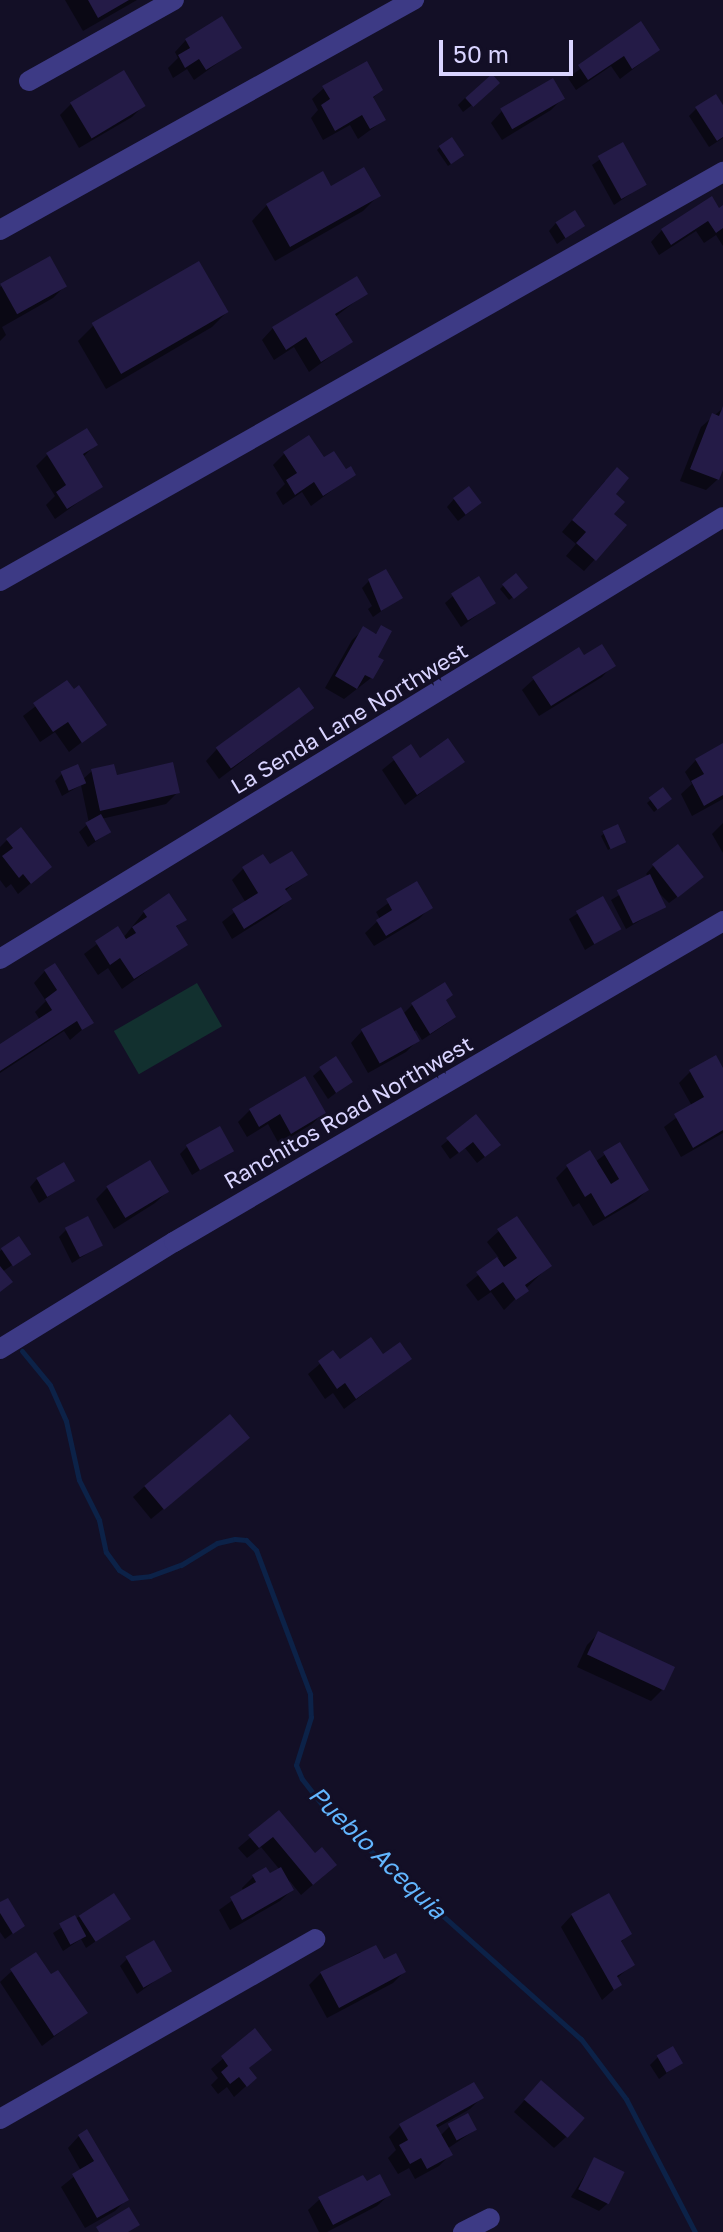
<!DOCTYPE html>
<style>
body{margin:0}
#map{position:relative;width:723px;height:2232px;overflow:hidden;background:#130f26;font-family:"Golos Text",sans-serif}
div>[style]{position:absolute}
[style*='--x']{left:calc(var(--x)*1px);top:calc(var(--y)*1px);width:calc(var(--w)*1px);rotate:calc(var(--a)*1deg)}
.green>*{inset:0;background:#12302f;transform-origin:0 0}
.shadow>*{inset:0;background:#0007}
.stream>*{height:5px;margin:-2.5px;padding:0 2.5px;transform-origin:2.5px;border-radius:2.5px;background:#0c2248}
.building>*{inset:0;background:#241b47;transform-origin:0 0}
.minor>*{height:20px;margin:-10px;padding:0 10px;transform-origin:10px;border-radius:10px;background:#3d3a85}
span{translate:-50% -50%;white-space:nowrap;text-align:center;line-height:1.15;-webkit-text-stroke:6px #130f26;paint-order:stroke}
.street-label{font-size:22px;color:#d9d4ff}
.water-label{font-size:24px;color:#62b6ff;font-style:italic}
.scale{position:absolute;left:439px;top:40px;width:134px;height:36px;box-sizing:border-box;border:4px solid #d9d4ff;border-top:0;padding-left:10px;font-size:24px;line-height:28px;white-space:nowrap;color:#d9d4ff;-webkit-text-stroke:6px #130f26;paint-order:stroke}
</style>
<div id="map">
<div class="green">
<i style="left:197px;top:983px;width:50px;height:96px;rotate:60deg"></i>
</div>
<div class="shadow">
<i style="clip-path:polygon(65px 0,137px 0,83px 31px)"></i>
<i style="clip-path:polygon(640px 24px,658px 50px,620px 79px,611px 66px,576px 90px,568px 78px)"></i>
<i style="clip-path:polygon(186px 40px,239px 48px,194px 80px,187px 69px,173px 78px,168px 68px,178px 58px,175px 52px)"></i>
<i style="clip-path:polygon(324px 88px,381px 90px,372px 99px,384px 120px,358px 139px,350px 125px,323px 140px,311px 118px,318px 110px,312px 99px)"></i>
<i style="clip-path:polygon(490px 91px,463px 112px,458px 105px,465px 98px)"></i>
<i style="clip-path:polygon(563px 98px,551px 110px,502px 140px,491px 123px,502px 111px)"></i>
<i style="clip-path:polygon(71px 104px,143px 106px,132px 117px,79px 148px,60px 115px)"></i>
<i style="clip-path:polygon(697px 108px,723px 108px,723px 138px,709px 147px,689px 116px)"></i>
<i style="clip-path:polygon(622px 144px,645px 184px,614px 205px,592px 165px)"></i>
<i style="clip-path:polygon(440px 147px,459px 158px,448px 166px,437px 150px)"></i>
<i style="clip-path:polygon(331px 189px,378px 196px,363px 211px,275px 261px,252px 221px,267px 205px)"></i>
<i style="clip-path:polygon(723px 207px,723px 246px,716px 235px,704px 243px,696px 231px,659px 255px,651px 242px,662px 230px)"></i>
<i style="clip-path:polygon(556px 223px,583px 225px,557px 244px,549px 231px)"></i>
<i style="clip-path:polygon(49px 259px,65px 286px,53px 298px,2px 327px,6px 335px,0 341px,0 287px)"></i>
<i style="clip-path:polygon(365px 294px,335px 317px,350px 342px,309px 372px,294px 347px,274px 360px,262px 340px,273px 328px)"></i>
<i style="clip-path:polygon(227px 312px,212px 327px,106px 389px,78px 341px,93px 326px)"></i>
<i style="clip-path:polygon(723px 408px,723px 465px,718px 479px,706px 490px,680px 481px,701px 427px)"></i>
<i style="clip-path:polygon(95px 445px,83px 457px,101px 486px,55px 519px,46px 505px,55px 496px,36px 466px,47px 455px)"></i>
<i style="clip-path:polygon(284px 454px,323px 460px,354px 474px,311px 506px,302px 492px,283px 505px,276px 493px,285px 484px,273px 465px)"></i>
<i style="clip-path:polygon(605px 481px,613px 494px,611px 515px,595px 559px,584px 571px,566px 556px,576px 544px,562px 532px)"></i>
<i style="clip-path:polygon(454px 499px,472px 510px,458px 521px,447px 507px)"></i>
<i style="clip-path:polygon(369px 581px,401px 597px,373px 617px,368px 609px,372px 606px,362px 588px)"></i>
<i style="clip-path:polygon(503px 586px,522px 590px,509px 600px,500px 589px)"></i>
<i style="clip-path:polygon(453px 596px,493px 603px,461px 627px,445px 603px)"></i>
<i style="clip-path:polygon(382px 628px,371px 678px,344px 699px,325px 688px,352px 640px,364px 629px,374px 635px)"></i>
<i style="clip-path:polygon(583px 658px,613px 665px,602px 677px,539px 716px,522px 690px,534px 679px)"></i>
<i style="clip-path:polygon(67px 682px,104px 725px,69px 752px,55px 732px,40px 742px,23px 716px)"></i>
<i style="clip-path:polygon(312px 708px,219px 779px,206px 761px,217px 749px)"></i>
<i style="clip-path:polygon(723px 745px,723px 799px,692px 816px,681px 794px,692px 784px,685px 772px,696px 760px)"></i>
<i style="clip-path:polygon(410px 747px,420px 761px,462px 762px,405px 805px,382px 770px)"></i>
<i style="clip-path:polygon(92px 771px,115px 777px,177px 793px,166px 804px,101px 819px,109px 832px,88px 847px,79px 832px,89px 823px,81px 785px,62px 796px,55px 781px,62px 774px,82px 780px)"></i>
<i style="clip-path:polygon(662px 790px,666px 802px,654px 812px,647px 803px)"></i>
<i style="clip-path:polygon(723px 823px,723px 853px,712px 834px)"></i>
<i style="clip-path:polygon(605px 833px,623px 841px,608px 850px,601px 836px)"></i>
<i style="clip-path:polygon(7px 840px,50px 867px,18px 894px,11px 884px,6px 888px,0 880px,0 847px)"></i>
<i style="clip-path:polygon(653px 866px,694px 884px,669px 903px,655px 889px,664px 906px,626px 929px,611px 900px,649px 877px,646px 874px)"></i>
<i style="clip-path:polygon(270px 867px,305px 874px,284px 892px,289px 899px,278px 910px,232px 939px,222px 922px,246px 903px,232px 880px,243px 869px)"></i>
<i style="clip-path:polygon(416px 883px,430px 907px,419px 919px,374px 946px,365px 933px,380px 919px,376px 912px)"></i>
<i style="clip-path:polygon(602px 898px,618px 929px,585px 950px,569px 919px)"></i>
<i style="clip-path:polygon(144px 912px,184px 919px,175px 928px,185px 944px,122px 989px,108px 968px,98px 975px,84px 954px,117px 929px,123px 938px)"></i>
<i style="clip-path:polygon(45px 971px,91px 1022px,70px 1040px,64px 1031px,0 1073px,0 1046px,40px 1020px,35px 1012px,46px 1001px,34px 983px)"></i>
<i style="clip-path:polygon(444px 1002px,454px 1017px,446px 1024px,422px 1040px,416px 1030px,413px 1032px,418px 1040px,406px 1052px,368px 1073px,351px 1043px,362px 1031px,403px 1014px,412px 1005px)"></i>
<i style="clip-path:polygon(321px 1069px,350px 1082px,328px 1099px,313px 1076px)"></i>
<i style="clip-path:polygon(690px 1072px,723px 1072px,723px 1133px,681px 1157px,664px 1127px,692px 1106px,679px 1083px)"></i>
<i style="clip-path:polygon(250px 1110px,324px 1113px,312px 1124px,279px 1144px,268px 1124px,247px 1137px,238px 1122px)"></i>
<i style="clip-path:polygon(476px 1117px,491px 1152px,477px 1163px,465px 1148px,450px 1159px,441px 1146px)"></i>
<i style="clip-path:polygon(619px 1144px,647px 1190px,636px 1201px,593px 1226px,579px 1203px,573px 1207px,556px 1178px,567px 1167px,595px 1162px)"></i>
<i style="clip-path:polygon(188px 1146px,231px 1150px,192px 1175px,180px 1154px)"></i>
<i style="clip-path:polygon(37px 1179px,72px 1181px,39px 1203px,30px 1187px)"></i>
<i style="clip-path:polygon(107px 1188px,167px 1192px,155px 1203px,114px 1229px,96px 1199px)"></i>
<i style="clip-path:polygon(66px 1230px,101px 1245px,72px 1263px,59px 1237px)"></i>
<i style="clip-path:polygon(499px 1231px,550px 1265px,504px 1310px,491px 1292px,478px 1301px,466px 1285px,499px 1258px,487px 1242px)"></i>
<i style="clip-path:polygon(19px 1238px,28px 1254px,2px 1272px,0 1292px,0 1251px)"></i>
<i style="clip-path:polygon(333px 1353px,339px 1362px,383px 1357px,409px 1359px,344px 1409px,333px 1393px,325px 1399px,308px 1374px)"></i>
<i style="clip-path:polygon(236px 1449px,151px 1519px,133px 1497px,145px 1486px)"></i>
<i style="clip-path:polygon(598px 1634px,662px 1690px,651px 1701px,577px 1667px,587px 1645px)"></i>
<i style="clip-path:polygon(279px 1813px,323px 1876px,301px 1895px,289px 1880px,292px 1890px,280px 1901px,230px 1930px,219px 1910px,244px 1892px,242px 1888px,253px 1877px,269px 1876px,280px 1870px,261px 1847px,247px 1858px,238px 1848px)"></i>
<i style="clip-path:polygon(113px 1895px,128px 1919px,86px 1948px,81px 1939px,63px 1951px,53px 1933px)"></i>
<i style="clip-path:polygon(0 1905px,22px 1926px,5px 1939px,0 1932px)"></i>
<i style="clip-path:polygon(572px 1915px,629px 1934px,620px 1943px,632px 1965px,616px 1979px,619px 1985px,602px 2000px,561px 1927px)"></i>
<i style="clip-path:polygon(360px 1952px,404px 1972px,393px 1983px,327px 2018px,309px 1985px,321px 1973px)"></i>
<i style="clip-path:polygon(127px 1959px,170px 1970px,137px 1994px,120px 1966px)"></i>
<i style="clip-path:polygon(12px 1971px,51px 1977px,85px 2013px,42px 2046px,0 1982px)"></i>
<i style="clip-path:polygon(255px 2031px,270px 2049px,248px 2069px,255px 2078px,234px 2097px,227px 2087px,218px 2094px,211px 2085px,218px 2078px,211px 2069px)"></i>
<i style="clip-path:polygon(658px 2057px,680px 2063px,659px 2079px,650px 2065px)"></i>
<i style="clip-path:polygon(530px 2094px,566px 2137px,554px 2148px,514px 2112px)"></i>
<i style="clip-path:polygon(481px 2098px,470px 2109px,435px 2129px,440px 2136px,449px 2127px,475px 2130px,447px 2149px,450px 2155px,439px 2166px,415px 2179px,409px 2168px,398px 2174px,388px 2158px,396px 2150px,389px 2137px,400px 2126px)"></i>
<i style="clip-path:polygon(79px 2136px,126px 2200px,115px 2211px,85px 2228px,61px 2187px,81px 2171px,68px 2148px)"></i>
<i style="clip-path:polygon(595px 2159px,607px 2204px,599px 2211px,571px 2197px)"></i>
<i style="clip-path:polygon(366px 2184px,389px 2195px,377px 2206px,327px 2232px,319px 2232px,308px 2210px,320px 2199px)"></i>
</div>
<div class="stream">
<i style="--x:22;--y:1351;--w:44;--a:50.5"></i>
<i style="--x:50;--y:1385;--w:39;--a:66"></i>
<i style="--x:66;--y:1421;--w:60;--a:77.6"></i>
<i style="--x:79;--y:1480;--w:45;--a:63.4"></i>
<i style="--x:99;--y:1520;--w:33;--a:78"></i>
<i style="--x:106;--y:1552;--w:22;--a:54"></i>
<i style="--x:119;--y:1570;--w:15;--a:32"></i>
<i style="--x:132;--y:1578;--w:18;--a:-6"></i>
<i style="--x:150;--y:1576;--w:33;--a:-20"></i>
<i style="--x:181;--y:1565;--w:42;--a:-31.4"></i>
<i style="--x:217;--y:1543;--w:18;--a:-13"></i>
<i style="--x:235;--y:1539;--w:11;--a:5"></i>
<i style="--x:246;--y:1540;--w:14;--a:45"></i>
<i style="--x:256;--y:1550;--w:154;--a:69.4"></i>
<i style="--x:310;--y:1694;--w:23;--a:88"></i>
<i style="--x:311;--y:1717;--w:50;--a:107.4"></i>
<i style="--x:296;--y:1765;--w:15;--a:67"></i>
<i style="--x:302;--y:1779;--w:36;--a:52"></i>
<i style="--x:324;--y:1807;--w:83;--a:43.1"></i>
<i style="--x:385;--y:1864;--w:263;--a:41.8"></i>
<i style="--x:581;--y:2039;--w:75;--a:53.1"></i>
<i style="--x:626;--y:2099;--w:150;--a:62.6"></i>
</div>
<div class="building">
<i style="clip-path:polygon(88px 0,129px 0,98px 18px)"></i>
<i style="clip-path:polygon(222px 16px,242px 48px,206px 70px,199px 59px,185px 68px,178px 55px,190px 48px,185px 39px)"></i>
<i style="clip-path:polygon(641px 21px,660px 50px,632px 69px,624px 56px,588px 80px,578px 65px)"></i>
<i style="clip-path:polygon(367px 61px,383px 90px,373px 97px,386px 120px,370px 129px,362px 115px,335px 131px,321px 105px,330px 99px,322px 86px)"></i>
<i style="left:124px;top:70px;width:42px;height:63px;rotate:59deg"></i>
<i style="left:492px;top:74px;width:12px;height:36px;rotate:48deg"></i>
<i style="left:553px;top:78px;width:24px;height:61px;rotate:60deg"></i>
<i style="clip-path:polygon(716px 94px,723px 105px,723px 137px,717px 141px,695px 107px)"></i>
<i style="left:452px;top:137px;width:22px;height:16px;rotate:56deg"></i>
<i style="left:623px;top:142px;width:49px;height:29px;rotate:61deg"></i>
<i style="clip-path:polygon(364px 167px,381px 196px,290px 247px,266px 204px,323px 171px,331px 186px)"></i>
<i style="clip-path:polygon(712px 196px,719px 208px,723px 205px,723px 228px,716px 233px,708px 221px,671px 245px,661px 229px)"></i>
<i style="left:575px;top:210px;width:19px;height:23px;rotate:58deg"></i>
<i style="left:50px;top:256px;width:35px;height:57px;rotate:61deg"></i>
<i style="left:199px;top:261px;width:59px;height:124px;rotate:60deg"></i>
<i style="clip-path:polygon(357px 276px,368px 294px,335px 314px,353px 342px,321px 362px,306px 337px,286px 350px,272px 327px)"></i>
<i style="clip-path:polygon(723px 406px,723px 470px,719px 480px,690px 469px,712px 413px,719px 416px)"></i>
<i style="clip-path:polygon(87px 428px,98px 445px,83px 454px,103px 487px,67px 509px,56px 492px,66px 485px,46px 453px)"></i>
<i style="clip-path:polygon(309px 435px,324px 457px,334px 451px,346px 469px,351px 466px,356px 475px,323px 496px,314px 482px,295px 495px,286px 480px,297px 473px,283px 452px)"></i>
<i style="clip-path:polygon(617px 467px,629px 478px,616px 494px,625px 502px,614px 514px,627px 525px,596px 561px,576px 543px,586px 532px,572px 520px)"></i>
<i style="left:469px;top:486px;width:21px;height:20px;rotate:53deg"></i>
<i style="clip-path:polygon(386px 569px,403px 598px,381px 611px,368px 579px)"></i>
<i style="left:516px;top:573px;width:19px;height:18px;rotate:51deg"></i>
<i style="left:479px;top:576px;width:32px;height:33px;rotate:58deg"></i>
<i style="clip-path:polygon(381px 625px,392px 631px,378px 657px,384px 660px,373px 679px,365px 675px,357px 689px,335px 676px,363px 626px,376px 634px)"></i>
<i style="clip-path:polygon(602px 644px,616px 666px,551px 706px,532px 677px,579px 647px,584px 655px)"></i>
<i style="clip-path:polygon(67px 680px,74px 689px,79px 685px,107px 725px,82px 743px,68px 722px,53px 732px,33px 703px)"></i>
<i style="left:299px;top:687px;width:26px;height:103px;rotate:54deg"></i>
<i style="clip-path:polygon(448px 738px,465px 762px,417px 795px,392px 757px,411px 744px,420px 758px)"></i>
<i style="clip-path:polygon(723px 743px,723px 795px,704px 806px,691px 781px,704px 774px,695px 759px)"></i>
<i style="clip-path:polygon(173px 762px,180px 793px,100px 811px,91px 769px,114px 764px,117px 775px)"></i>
<i style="left:78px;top:764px;width:21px;height:19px;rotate:67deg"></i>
<i style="left:663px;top:787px;width:15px;height:18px;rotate:53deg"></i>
<i style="left:101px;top:814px;width:21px;height:18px;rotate:61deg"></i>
<i style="left:618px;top:824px;width:20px;height:17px;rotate:66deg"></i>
<i style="clip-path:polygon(21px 827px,52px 867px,31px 884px,23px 874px,19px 878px,2px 856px,13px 848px,6px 839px)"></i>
<i style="left:678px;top:844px;width:42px;height:33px;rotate:52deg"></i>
<i style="clip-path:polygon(292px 851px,308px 875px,285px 889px,292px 899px,244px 929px,232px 909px,258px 893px,242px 867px,263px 854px,270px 864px)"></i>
<i style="left:650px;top:874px;width:37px;height:37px;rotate:64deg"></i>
<i style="clip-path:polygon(417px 881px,433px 908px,386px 936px,376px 920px,392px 910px,386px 899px)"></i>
<i style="clip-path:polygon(169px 893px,187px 920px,176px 926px,188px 945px,134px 979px,120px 958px,110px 965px,95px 941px,118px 926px,126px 939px,136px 933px,132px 927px,147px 917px,143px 911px)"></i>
<i style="left:603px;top:896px;width:38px;height:31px;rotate:61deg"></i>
<i style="clip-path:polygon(55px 963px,94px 1023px,82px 1030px,77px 1021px,0 1071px,0 1044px,52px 1010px,45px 999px,57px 990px,44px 970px)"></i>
<i style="clip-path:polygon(445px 982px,453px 995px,446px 1000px,456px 1017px,430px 1034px,411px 1003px)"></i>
<i style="left:401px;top:1007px;width:39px;height:46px;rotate:61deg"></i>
<i style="clip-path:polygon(716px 1055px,723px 1068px,723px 1130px,693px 1148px,674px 1114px,704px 1097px,689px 1070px)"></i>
<i style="left:336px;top:1056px;width:31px;height:20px;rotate:57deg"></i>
<i style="clip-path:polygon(305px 1076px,326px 1113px,291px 1134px,280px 1114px,259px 1127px,249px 1109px)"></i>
<i style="clip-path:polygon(476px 1114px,501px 1145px,485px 1157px,473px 1142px,459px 1153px,446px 1138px)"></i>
<i style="left:220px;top:1126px;width:29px;height:39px;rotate:61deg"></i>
<i style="clip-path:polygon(620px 1142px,649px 1190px,605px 1217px,591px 1193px,585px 1197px,566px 1165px,590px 1150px,611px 1184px,619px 1179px,603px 1152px)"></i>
<i style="left:150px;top:1160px;width:37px;height:51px;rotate:59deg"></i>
<i style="left:64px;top:1162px;width:22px;height:32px;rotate:60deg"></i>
<i style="left:88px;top:1216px;width:33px;height:26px;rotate:63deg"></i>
<i style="clip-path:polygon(517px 1216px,552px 1266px,525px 1285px,529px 1291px,516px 1300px,503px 1282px,490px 1291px,476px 1272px,497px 1257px,504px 1267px,517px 1258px,497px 1229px)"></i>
<i style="left:19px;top:1236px;width:22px;height:22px;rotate:56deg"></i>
<i style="clip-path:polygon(0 1266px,13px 1282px,0 1292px)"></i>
<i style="clip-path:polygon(371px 1337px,383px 1354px,400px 1342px,412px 1359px,356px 1399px,345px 1383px,337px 1389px,318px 1361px,333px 1350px,340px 1359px)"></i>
<i style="left:230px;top:1414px;width:31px;height:112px;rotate:50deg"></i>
<i style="left:598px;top:1631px;width:85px;height:26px;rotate:25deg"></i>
<i style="clip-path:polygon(279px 1810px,315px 1853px,322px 1847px,337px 1865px,313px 1885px,273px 1837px,259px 1848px,248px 1835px)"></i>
<i style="clip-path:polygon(266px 1867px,270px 1873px,281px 1867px,294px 1890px,242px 1920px,230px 1897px,256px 1882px,252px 1875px)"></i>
<i style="left:114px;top:1893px;width:31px;height:42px;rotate:57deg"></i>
<i style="clip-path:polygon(609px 1893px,632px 1934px,621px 1941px,635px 1965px,617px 1976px,622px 1985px,614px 1990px,571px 1914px)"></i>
<i style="clip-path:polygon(8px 1898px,25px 1926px,13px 1934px,0 1913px,0 1902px)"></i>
<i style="left:75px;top:1915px;width:24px;height:18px;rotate:62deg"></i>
<i style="left:154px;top:1940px;width:36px;height:33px;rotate:60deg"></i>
<i style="clip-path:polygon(376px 1945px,384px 1959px,396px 1953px,406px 1972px,339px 2008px,320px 1972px)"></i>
<i style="clip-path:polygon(36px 1952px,51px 1974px,58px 1970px,88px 2013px,54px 2036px,10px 1969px)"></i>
<i style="clip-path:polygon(255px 2028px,272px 2050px,249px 2068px,257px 2078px,247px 2087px,239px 2077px,230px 2084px,221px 2072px,228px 2066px,221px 2056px)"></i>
<i style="left:673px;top:2046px;width:20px;height:19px;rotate:60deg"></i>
<i style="left:541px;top:2080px;width:58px;height:26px;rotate:41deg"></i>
<i style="clip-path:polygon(474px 2082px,484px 2098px,436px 2125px,453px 2155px,427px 2169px,421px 2158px,410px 2164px,399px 2145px,408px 2140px,399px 2124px)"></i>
<i style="left:468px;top:2113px;width:19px;height:23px;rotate:62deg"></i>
<i style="clip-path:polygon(87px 2129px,129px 2200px,97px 2218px,72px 2174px,94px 2161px,78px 2135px)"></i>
<i style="left:594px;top:2157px;width:34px;height:36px;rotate:26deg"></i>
<i style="clip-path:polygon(380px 2174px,391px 2195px,333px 2225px,318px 2197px,363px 2175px,367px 2181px)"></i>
<i style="clip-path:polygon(129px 2207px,140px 2225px,128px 2232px,99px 2232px,96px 2227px)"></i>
</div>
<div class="minor">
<i style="--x:29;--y:81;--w:166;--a:-29.2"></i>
<i style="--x:0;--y:230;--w:474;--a:-29.1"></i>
<i style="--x:0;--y:581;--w:831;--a:-29.5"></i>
<i style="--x:0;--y:959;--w:847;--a:-31.44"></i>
<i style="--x:0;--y:1349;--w:204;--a:-31.6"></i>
<i style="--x:174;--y:1242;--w:636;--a:-30.31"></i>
<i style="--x:0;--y:2119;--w:363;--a:-29.7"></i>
<i style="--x:463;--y:2232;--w:30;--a:-27"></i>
</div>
<div class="street-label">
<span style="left:349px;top:718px;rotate:-31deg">La Senda Lane Northwest</span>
<span style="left:348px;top:1112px;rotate:-30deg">Ranchitos Road Northwest</span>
</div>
<div class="water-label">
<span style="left:378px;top:1852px;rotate:44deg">Pueblo Acequia</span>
</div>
<div class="scale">50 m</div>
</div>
